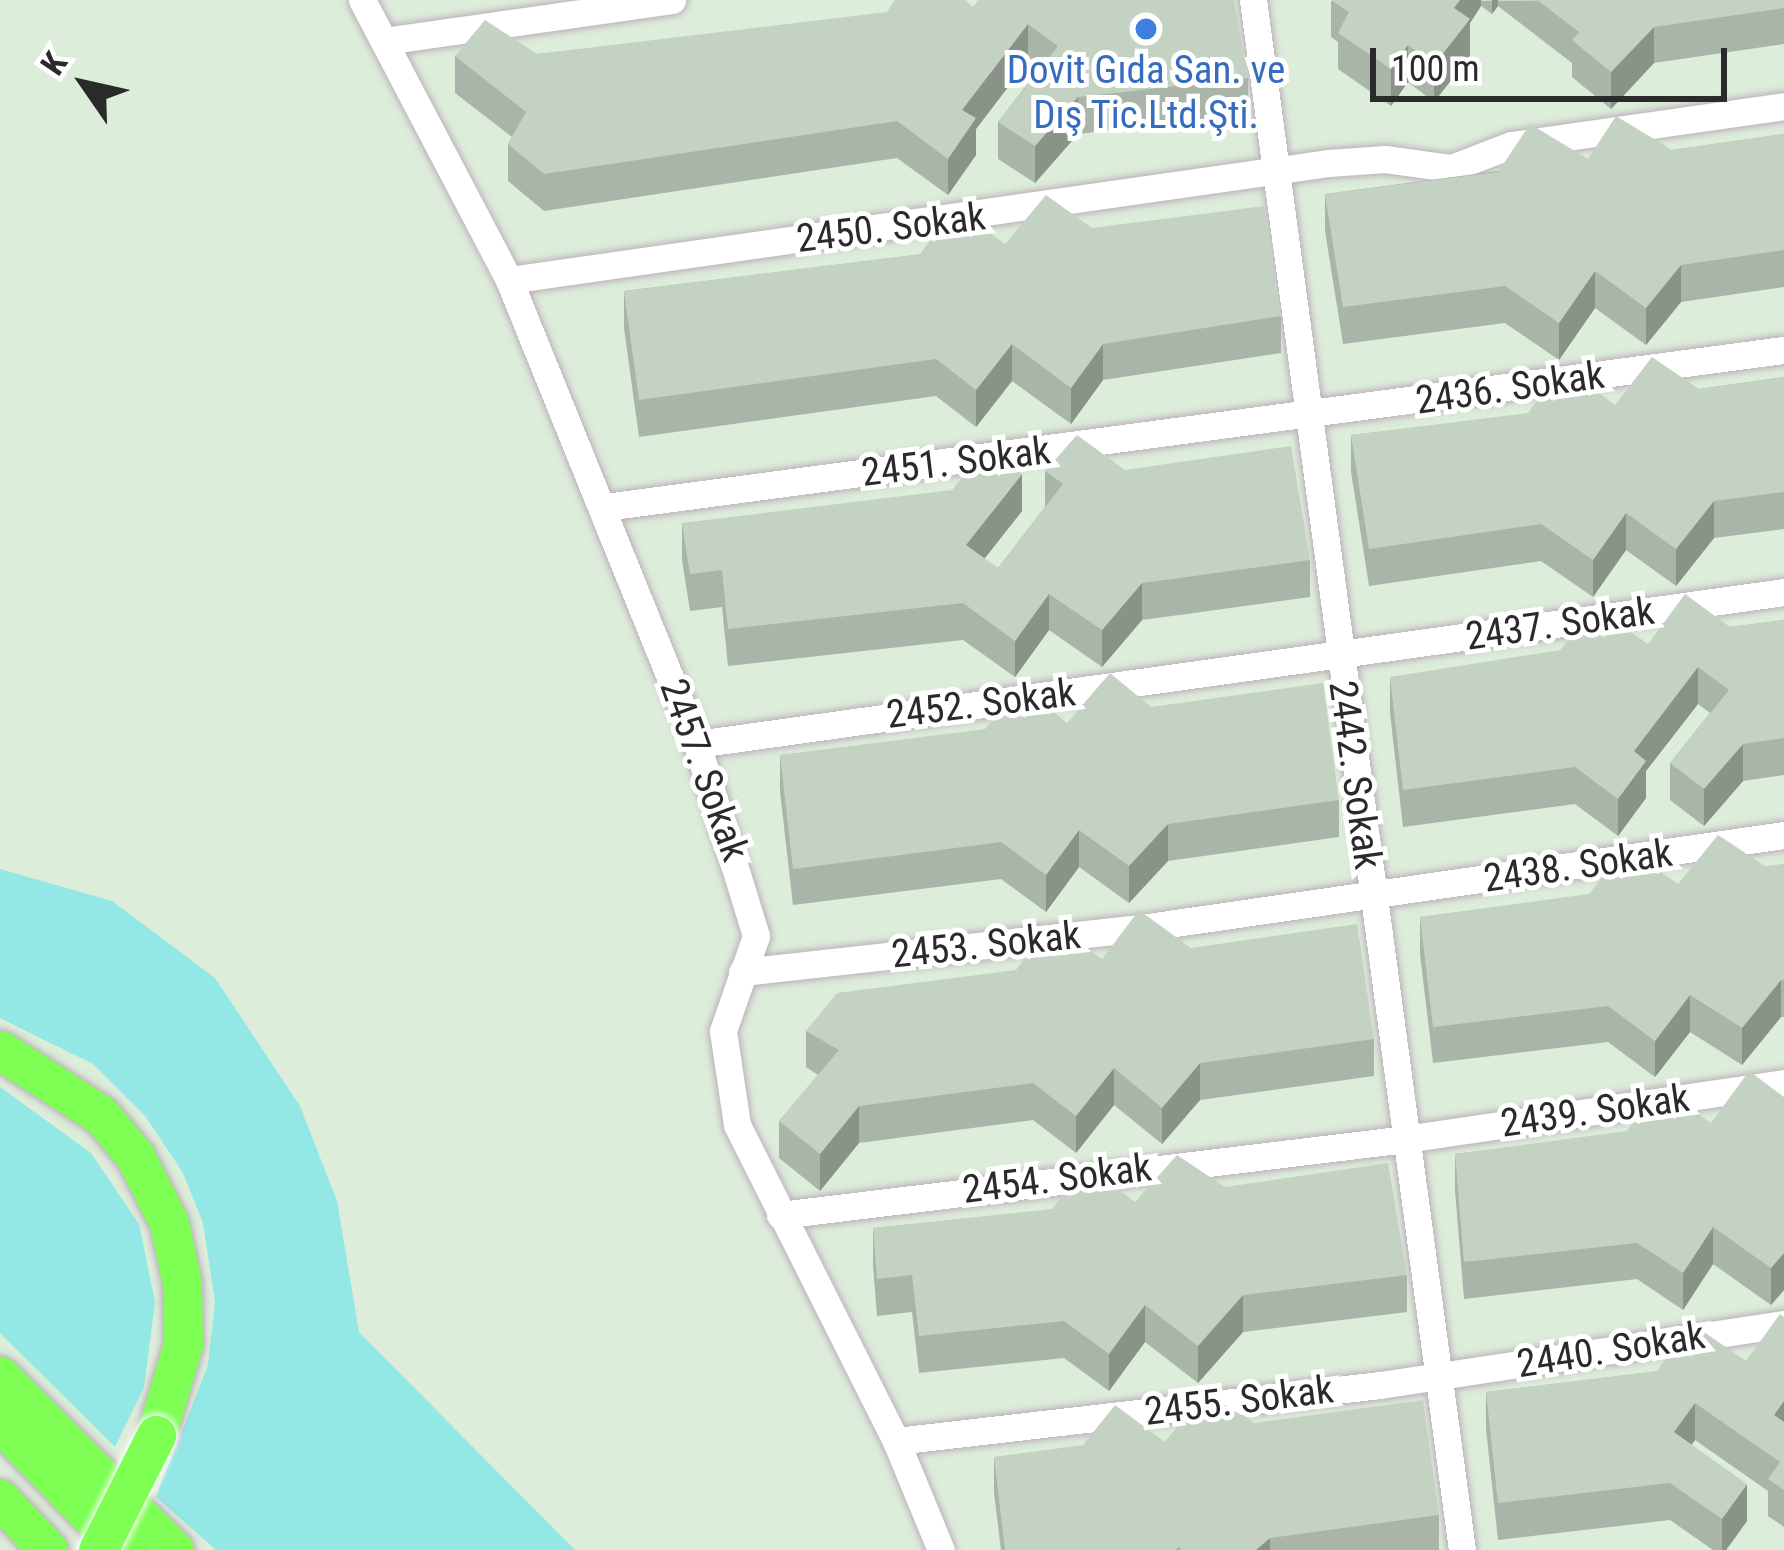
<!DOCTYPE html>
<meta charset="utf-8">
<style>
body{margin:0}
#map{position:relative;width:1784px;height:1550px;overflow:hidden;background:#dcedda;font-family:"Roboto Condensed",sans-serif}
div>[style]{position:absolute}
[style*='--x']{left:calc(var(--x)*1px);top:calc(var(--y)*1px);width:calc(var(--w)*1px);rotate:calc(var(--a)*1deg)}
.green>*{inset:0;background:#93e7e5}
.roads{filter:drop-shadow(0 0 3px #bfafbc) drop-shadow(0 0 3px #bfafbc)}
.minor>*{height:27px;margin:-13.5px;padding:0 13.5px;transform-origin:13.5px;border-radius:13.5px;background:#fff}
.highway>*{height:39px;margin:-19.5px;padding:0 19.5px;transform-origin:19.5px;border-radius:19.5px;background:#7dff53}
.bridges{filter:drop-shadow(0 0 3px #fff) drop-shadow(0 0 3px #fff)}
.highway-bridge>*{height:39px;margin:-19.5px;padding:0 19.5px;transform-origin:19.5px;border-radius:19.5px;background:#7dff53}
.wall>*{inset:0;background:#a9b5a8}
.shaded-wall>*{inset:0;background:#899388}
.building>*{inset:0;background:#c4d2c3}
.dots>*{width:33px;height:33px;translate:-50% -50%;box-sizing:border-box;border:6px solid #fff;border-radius:50%}
span{translate:-50% -50%;white-space:nowrap;text-align:center;line-height:1.15;-webkit-text-stroke:10px #fff;paint-order:stroke}
.shop-label{font-size:39px;color:#366cbe}
.street-label{font-size:39px;color:#2a2a2a}
.north{position:absolute;left:24px;top:24px;width:120px;height:120px;-webkit-text-stroke:9px #fff;paint-order:stroke;rotate:304deg;font-size:33px;font-weight:700;line-height:48px;text-align:center;color:#2a2a2a}
.north::after{content:'';display:block;margin:auto;width:42px;height:54px;background:#2a2a2a;clip-path:polygon(50% 0,100% 100%,50% 72%,0 100%)}
.scale{position:absolute;left:1370px;top:48px;width:357px;height:54px;box-sizing:border-box;border:6px solid #2a2a2a;border-top:0;padding-left:15px;font-size:36px;line-height:42px;white-space:nowrap;color:#2a2a2a;-webkit-text-stroke:9px #fff;paint-order:stroke}
</style>
<div id="map">
<div class="green">
<i style="clip-path:polygon(0 869px,112px 901px,215px 978px,300px 1106px,337px 1201px,359px 1332px,575px 1550px,216px 1550px,156px 1497px,208px 1365px,215px 1302px,203px 1223px,183px 1173px,146px 1117px,93px 1064px,0 1018px)"></i>
<i style="clip-path:polygon(0 1087px,91px 1153px,139px 1224px,155px 1302px,144px 1387px,115px 1447px,0 1333px)"></i>
</div>
<div class="roads">
<div class="minor">
<i style="--x:362;--y:0;--w:316;--a:62.3"></i>
<i style="--x:509;--y:280;--w:501;--a:67.94"></i>
<i style="--x:697;--y:744;--w:201;--a:72.9"></i>
<i style="--x:756;--y:936;--w:101;--a:109.2"></i>
<i style="--x:723;--y:1031;--w:95;--a:81.5"></i>
<i style="--x:737;--y:1125;--w:354;--a:63.3"></i>
<i style="--x:896;--y:1441;--w:118;--a:67.6"></i>
<i style="--x:1253;--y:0;--w:1564;--a:82.32"></i>
<i style="--x:384;--y:41;--w:291;--a:-8.1"></i>
<i style="--x:509;--y:280;--w:827;--a:-8.13"></i>
<i style="--x:1328;--y:163;--w:57;--a:-4"></i>
<i style="--x:1385;--y:159;--w:67;--a:7.8"></i>
<i style="--x:1451;--y:168;--w:64;--a:-21"></i>
<i style="--x:1511;--y:145;--w:276;--a:-8.1"></i>
<i style="--x:605;--y:507;--w:1189;--a:-7.59"></i>
<i style="--x:697;--y:744;--w:1098;--a:-7.96"></i>
<i style="--x:742;--y:972;--w:394;--a:-6.3"></i>
<i style="--x:1134;--y:929;--w:657;--a:-8.23"></i>
<i style="--x:780;--y:1215;--w:631;--a:-6.92"></i>
<i style="--x:1406;--y:1139;--w:382;--a:-8.4"></i>
<i style="--x:896;--y:1441;--w:487;--a:-6.6"></i>
<i style="--x:1380;--y:1385;--w:409;--a:-8.6"></i>
</div>
<div class="highway">
<i style="--x:0;--y:1050;--w:120;--a:32.8"></i>
<i style="--x:101;--y:1115;--w:53;--a:50.3"></i>
<i style="--x:135;--y:1156;--w:75;--a:63.1"></i>
<i style="--x:169;--y:1223;--w:61;--a:77.8"></i>
<i style="--x:182;--y:1283;--w:61;--a:89.1"></i>
<i style="--x:183;--y:1344;--w:95;--a:106.5"></i>
<i style="--x:0;--y:1376;--w:246;--a:45"></i>
<i style="--x:0;--y:1423;--w:177;--a:45.7"></i>
<i style="--x:0;--y:1499;--w:70;--a:46.7"></i>
</div>
</div>
<div class="bridges">
<div class="highway-bridge">
<i style="--x:98;--y:1550;--w:129;--a:-63.2"></i>
</div>
</div>
<div class="wall">
<i style="clip-path:polygon(1784px 0,1784px 44px,1654px 63px,1611px 109px,1572px 77px,1572px 63px,1498px 6px,1492px 14px,1481px 6px,1470px 23px,1470px 56px,1434px 102px,1408px 82px,1391px 106px,1338px 69px,1338px 42px,1331px 37px,1331px 1px)"></i>
<i style="clip-path:polygon(973px 7px,1248px 78px,1248px 115px,1078px 134px,1035px 183px,998px 159px,998px 122px,1039px 69px,1028px 61px,976px 129px,976px 155px,948px 195px,897px 158px,544px 211px,508px 181px,508px 144px,512px 137px,455px 93px,455px 56px,537px 54px)"></i>
<i style="clip-path:polygon(1784px 134px,1784px 287px,1681px 302px,1646px 345px,1595px 308px,1559px 360px,1505px 323px,1343px 344px,1325px 231px,1325px 194px,1588px 159px,1672px 150px)"></i>
<i style="clip-path:polygon(1092px 228px,1281px 316px,1281px 353px,1103px 380px,1071px 424px,1012px 381px,976px 427px,936px 396px,639px 437px,624px 328px,624px 291px,1005px 244px)"></i>
<i style="clip-path:polygon(1784px 377px,1784px 529px,1714px 538px,1676px 586px,1626px 550px,1593px 597px,1541px 561px,1369px 586px,1351px 472px,1351px 435px,1615px 405px,1699px 389px)"></i>
<i style="clip-path:polygon(1125px 470px,1310px 560px,1310px 597px,1142px 620px,1102px 667px,1049px 630px,1015px 677px,963px 640px,728px 666px,722px 607px,690px 611px,682px 560px,682px 523px,1022px 511px,984px 559px,998px 568px,1045px 507px,1045px 471px)"></i>
<i style="clip-path:polygon(1784px 620px,1784px 775px,1743px 781px,1704px 826px,1670px 800px,1670px 763px,1710px 713px,1698px 704px,1646px 771px,1646px 798px,1618px 836px,1575px 804px,1403px 827px,1390px 713px,1390px 677px,1648px 644px,1730px 627px)"></i>
<i style="clip-path:polygon(1151px 707px,1339px 800px,1339px 837px,1168px 861px,1129px 903px,1079px 867px,1046px 912px,1001px 879px,793px 905px,780px 792px,780px 755px,1067px 723px)"></i>
<i style="clip-path:polygon(1784px 864px,1784px 1017px,1781px 1017px,1742px 1065px,1690px 1032px,1655px 1077px,1608px 1042px,1433px 1063px,1420px 954px,1420px 917px,1678px 884px)"></i>
<i style="clip-path:polygon(1191px 948px,1374px 1039px,1374px 1076px,1200px 1100px,1162px 1144px,1114px 1105px,1076px 1153px,1033px 1120px,859px 1143px,820px 1191px,779px 1158px,779px 1121px,818px 1075px,806px 1067px,806px 1031px,1102px 959px)"></i>
<i style="clip-path:polygon(1784px 1097px,1784px 1290px,1771px 1305px,1713px 1264px,1683px 1310px,1637px 1279px,1464px 1299px,1455px 1191px,1455px 1154px,1711px 1123px)"></i>
<i style="clip-path:polygon(1225px 1187px,1407px 1275px,1407px 1312px,1243px 1332px,1198px 1383px,1145px 1342px,1109px 1391px,1064px 1358px,919px 1373px,912px 1312px,877px 1316px,873px 1265px,873px 1228px,1135px 1202px)"></i>
<i style="clip-path:polygon(1784px 1317px,1784px 1527px,1768px 1516px,1768px 1491px,1695px 1440px,1691px 1445px,1747px 1521px,1726px 1550px,1713px 1550px,1670px 1520px,1498px 1540px,1486px 1429px,1486px 1392px,1746px 1361px)"></i>
<i style="clip-path:polygon(1254px 1423px,1439px 1515px,1439px 1550px,1001px 1550px,994px 1493px,994px 1457px,1165px 1442px)"></i>
</div>
<div class="shaded-wall">
<i style="clip-path:polygon(1460px 0,1481px 0,1481px 6px,1470px 23px,1470px 56px,1434px 102px,1434px 65px,1454px 8px)"></i>
<i style="clip-path:polygon(1492px 0,1498px 0,1498px 6px,1492px 14px)"></i>
<i style="clip-path:polygon(1028px 24px,1028px 61px,976px 129px,976px 155px,948px 195px,948px 159px,962px 110px)"></i>
<i style="clip-path:polygon(1654px 27px,1654px 63px,1611px 109px,1611px 72px)"></i>
<i style="clip-path:polygon(1408px 45px,1408px 82px,1391px 106px,1391px 69px)"></i>
<i style="clip-path:polygon(1078px 97px,1078px 134px,1035px 183px,1035px 146px)"></i>
<i style="clip-path:polygon(1681px 265px,1681px 302px,1646px 345px,1646px 308px)"></i>
<i style="clip-path:polygon(1595px 271px,1595px 308px,1559px 360px,1559px 323px)"></i>
<i style="clip-path:polygon(1012px 344px,1012px 381px,976px 427px,976px 390px)"></i>
<i style="clip-path:polygon(1103px 344px,1103px 380px,1071px 424px,1071px 388px)"></i>
<i style="clip-path:polygon(1022px 474px,1022px 511px,966px 582px,966px 545px)"></i>
<i style="clip-path:polygon(1714px 501px,1714px 538px,1676px 586px,1676px 549px)"></i>
<i style="clip-path:polygon(1626px 513px,1626px 550px,1593px 597px,1593px 560px)"></i>
<i style="clip-path:polygon(1142px 583px,1142px 620px,1102px 667px,1102px 630px)"></i>
<i style="clip-path:polygon(1049px 594px,1049px 630px,1015px 677px,1015px 641px)"></i>
<i style="clip-path:polygon(1698px 667px,1698px 704px,1646px 771px,1646px 798px,1618px 836px,1618px 799px,1634px 751px)"></i>
<i style="clip-path:polygon(1743px 744px,1743px 781px,1704px 826px,1704px 789px)"></i>
<i style="clip-path:polygon(1168px 824px,1168px 861px,1129px 903px,1129px 866px)"></i>
<i style="clip-path:polygon(1079px 830px,1079px 867px,1046px 912px,1046px 875px)"></i>
<i style="clip-path:polygon(1781px 980px,1781px 1017px,1742px 1065px,1742px 1028px)"></i>
<i style="clip-path:polygon(1690px 995px,1690px 1032px,1655px 1077px,1655px 1041px)"></i>
<i style="clip-path:polygon(1200px 1063px,1200px 1100px,1162px 1144px,1162px 1108px)"></i>
<i style="clip-path:polygon(1114px 1068px,1114px 1105px,1076px 1153px,1076px 1116px)"></i>
<i style="clip-path:polygon(859px 1106px,859px 1143px,820px 1191px,820px 1154px)"></i>
<i style="clip-path:polygon(1713px 1227px,1713px 1264px,1683px 1310px,1683px 1273px)"></i>
<i style="clip-path:polygon(1784px 1253px,1784px 1290px,1771px 1305px,1771px 1268px)"></i>
<i style="clip-path:polygon(1243px 1295px,1243px 1332px,1198px 1383px,1198px 1346px)"></i>
<i style="clip-path:polygon(1145px 1305px,1145px 1342px,1109px 1391px,1109px 1354px)"></i>
<i style="clip-path:polygon(1784px 1401px,1784px 1438px,1774px 1415px)"></i>
<i style="clip-path:polygon(1695px 1403px,1695px 1440px,1674px 1469px,1674px 1432px)"></i>
<i style="clip-path:polygon(1747px 1484px,1747px 1521px,1726px 1550px,1722px 1550px,1722px 1519px)"></i>
<i style="clip-path:polygon(1270px 1538px,1270px 1550px,1256px 1550px)"></i>
</div>
<div class="building">
<i style="clip-path:polygon(895px 0,965px 0,973px 7px,978px 0,1234px 0,1248px 78px,1078px 97px,1035px 146px,998px 122px,1058px 46px,1028px 24px,962px 110px,976px 118px,948px 159px,897px 121px,544px 174px,508px 144px,526px 112px,455px 56px,485px 20px,537px 54px,887px 12px)"></i>
<i style="clip-path:polygon(1331px 0,1460px 0,1454px 8px,1470px 19px,1434px 65px,1408px 45px,1391px 69px,1338px 33px,1349px 12px)"></i>
<i style="clip-path:polygon(1537px 0,1784px 0,1784px 8px,1654px 27px,1611px 72px,1572px 40px,1579px 32px)"></i>
<i style="clip-path:polygon(1616px 116px,1672px 150px,1784px 134px,1784px 250px,1681px 265px,1646px 308px,1595px 271px,1559px 323px,1505px 286px,1343px 307px,1325px 194px,1498px 172px,1530px 124px,1588px 159px)"></i>
<i style="clip-path:polygon(1046px 195px,1092px 228px,1264px 206px,1281px 316px,1103px 344px,1071px 388px,1012px 344px,976px 390px,936px 359px,639px 400px,624px 291px,920px 254px,955px 207px,1005px 244px)"></i>
<i style="clip-path:polygon(1652px 357px,1699px 389px,1784px 377px,1784px 492px,1714px 501px,1676px 549px,1626px 513px,1593px 560px,1541px 524px,1369px 549px,1351px 435px,1528px 413px,1563px 366px,1615px 405px)"></i>
<i style="clip-path:polygon(1077px 435px,1125px 470px,1291px 446px,1310px 560px,1142px 583px,1102px 630px,1049px 594px,1015px 641px,963px 603px,728px 629px,722px 570px,690px 574px,682px 523px,952px 490px,987px 447px,1022px 474px,966px 545px,998px 568px,1063px 484px,1045px 471px)"></i>
<i style="clip-path:polygon(1685px 594px,1730px 627px,1784px 620px,1784px 738px,1743px 744px,1704px 789px,1670px 763px,1729px 690px,1698px 667px,1634px 751px,1646px 761px,1618px 799px,1575px 767px,1403px 790px,1390px 677px,1560px 650px,1595px 608px,1648px 644px)"></i>
<i style="clip-path:polygon(1110px 673px,1151px 707px,1323px 683px,1339px 800px,1168px 824px,1129px 866px,1079px 830px,1046px 875px,1001px 842px,793px 869px,780px 755px,985px 729px,1021px 685px,1067px 723px)"></i>
<i style="clip-path:polygon(1718px 835px,1765px 866px,1784px 864px,1784px 980px,1781px 980px,1742px 1028px,1690px 995px,1655px 1041px,1608px 1006px,1433px 1027px,1420px 917px,1589px 894px,1626px 848px,1678px 884px)"></i>
<i style="clip-path:polygon(1139px 910px,1191px 948px,1357px 924px,1374px 1039px,1200px 1063px,1162px 1108px,1114px 1068px,1076px 1116px,1033px 1083px,859px 1106px,820px 1154px,779px 1121px,839px 1050px,806px 1031px,837px 993px,1016px 970px,1051px 924px,1102px 959px)"></i>
<i style="clip-path:polygon(1749px 1071px,1784px 1097px,1784px 1253px,1771px 1268px,1713px 1227px,1683px 1273px,1637px 1243px,1464px 1262px,1455px 1154px,1627px 1131px,1659px 1086px,1711px 1123px)"></i>
<i style="clip-path:polygon(1177px 1155px,1225px 1187px,1388px 1163px,1407px 1275px,1243px 1295px,1198px 1346px,1145px 1305px,1109px 1354px,1064px 1321px,919px 1336px,912px 1275px,877px 1279px,873px 1228px,1052px 1209px,1086px 1165px,1135px 1202px)"></i>
<i style="clip-path:polygon(1780px 1314px,1784px 1317px,1784px 1401px,1774px 1415px,1784px 1422px,1784px 1490px,1768px 1479px,1780px 1462px,1695px 1403px,1674px 1432px,1747px 1484px,1722px 1519px,1670px 1483px,1498px 1503px,1486px 1392px,1657px 1371px,1691px 1323px,1746px 1361px)"></i>
<i style="clip-path:polygon(1204px 1392px,1254px 1423px,1423px 1400px,1439px 1515px,1270px 1538px,1256px 1550px,1182px 1550px,1178px 1547px,1176px 1550px,1005px 1550px,994px 1457px,1083px 1445px,1115px 1405px,1165px 1442px)"></i>
</div>
<div class="dots">
<i style="left:1146px;top:29px;background:#3f7fe0"></i>
</div>
<div class="shop-label">
<span style="left:1146px;top:93px">Dovit Gıda San. ve<br>Dış Tic.Ltd.Şti.</span>
</div>
<div class="street-label">
<span style="left:891px;top:228px;rotate:-7deg">2450. Sokak</span>
<span style="left:1510px;top:388px;rotate:-8deg">2436. Sokak</span>
<span style="left:956px;top:462px;rotate:-7deg">2451. Sokak</span>
<span style="left:1560px;top:624px;rotate:-8deg">2437. Sokak</span>
<span style="left:981px;top:704px;rotate:-7deg">2452. Sokak</span>
<span style="left:704px;top:770px;rotate:70deg">2457. Sokak</span>
<span style="left:1355px;top:775px;rotate:82deg">2442. Sokak</span>
<span style="left:1578px;top:866px;rotate:-8deg">2438. Sokak</span>
<span style="left:986px;top:945px;rotate:-6deg">2453. Sokak</span>
<span style="left:1595px;top:1111px;rotate:-8deg">2439. Sokak</span>
<span style="left:1057px;top:1179px;rotate:-7deg">2454. Sokak</span>
<span style="left:1611px;top:1350px;rotate:-9deg">2440. Sokak</span>
<span style="left:1239px;top:1401px;rotate:-7deg">2455. Sokak</span>
</div>
<div class="north">K</div>
<div class="scale">100 m</div>
</div>
